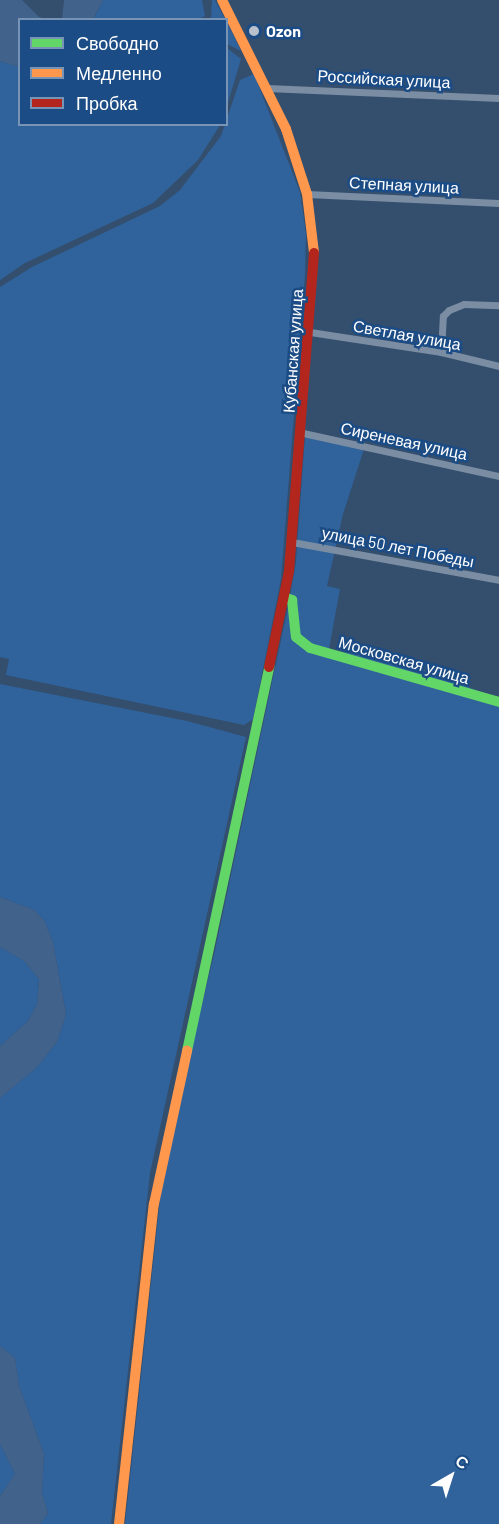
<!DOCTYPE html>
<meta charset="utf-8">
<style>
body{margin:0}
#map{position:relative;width:499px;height:1524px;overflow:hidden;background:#344e6d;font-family:Barlow,sans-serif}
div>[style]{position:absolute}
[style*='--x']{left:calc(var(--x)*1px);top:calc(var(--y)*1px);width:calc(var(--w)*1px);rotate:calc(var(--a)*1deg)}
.green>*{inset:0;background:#30639c}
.water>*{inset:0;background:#40628b}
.street>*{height:7px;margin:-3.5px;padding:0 3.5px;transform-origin:3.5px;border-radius:3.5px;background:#7a8da3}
.fast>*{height:10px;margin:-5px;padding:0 5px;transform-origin:5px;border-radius:5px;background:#63d668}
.slow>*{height:10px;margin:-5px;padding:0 5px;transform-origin:5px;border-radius:5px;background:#ff974d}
.jam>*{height:10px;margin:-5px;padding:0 5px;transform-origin:5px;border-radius:5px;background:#b3261e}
.dots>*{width:16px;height:16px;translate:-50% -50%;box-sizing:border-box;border:3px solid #1c4c85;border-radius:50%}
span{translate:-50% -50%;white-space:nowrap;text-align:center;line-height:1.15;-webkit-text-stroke:5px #1c4c85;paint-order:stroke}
.poi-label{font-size:16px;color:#fff;font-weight:700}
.left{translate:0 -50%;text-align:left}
.street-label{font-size:16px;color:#fff}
.legend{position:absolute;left:18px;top:18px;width:210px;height:108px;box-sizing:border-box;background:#1c4c85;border:2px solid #7794b6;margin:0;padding:8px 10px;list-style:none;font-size:18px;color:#fff}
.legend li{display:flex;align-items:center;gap:12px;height:30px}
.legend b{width:30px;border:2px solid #7794b6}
.north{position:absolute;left:421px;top:1446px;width:60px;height:60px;-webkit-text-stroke:4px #1c4c85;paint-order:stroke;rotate:39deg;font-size:16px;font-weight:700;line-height:24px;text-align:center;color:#fff}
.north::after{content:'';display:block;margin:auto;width:21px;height:27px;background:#fff;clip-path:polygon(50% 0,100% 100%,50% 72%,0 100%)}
</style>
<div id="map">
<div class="green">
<i style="clip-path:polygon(103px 0,202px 0,205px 16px,198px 19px,93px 20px)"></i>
<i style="clip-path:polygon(212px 0,215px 0,225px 19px,211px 19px)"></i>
<i style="clip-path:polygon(227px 22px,241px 51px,227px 44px)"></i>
<i style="clip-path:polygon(227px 48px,241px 59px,227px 106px)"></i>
<i style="clip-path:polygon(0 61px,19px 67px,20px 124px,220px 125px,198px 160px,153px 203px,25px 263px,0 280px)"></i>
<i style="clip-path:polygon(254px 74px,300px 192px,306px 234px,305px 275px,281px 579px,253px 719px,244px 725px,6px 675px,9px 659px,0 657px,0 287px,32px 267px,160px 206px,180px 190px,221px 136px,240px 80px)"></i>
<i style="clip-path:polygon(305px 436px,364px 449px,343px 514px,327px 586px,340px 589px,329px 649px,411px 665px,499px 699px,499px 1524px,125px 1524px,164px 1163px,215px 950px,288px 607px,296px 562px)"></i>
<i style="clip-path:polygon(0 684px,187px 721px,246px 737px,150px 1173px,111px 1524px,40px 1524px,48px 1513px,42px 1493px,44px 1454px,19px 1386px,15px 1358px,0 1346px,0 1098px,36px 1068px,57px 1042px,66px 1014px,53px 942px,44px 920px,34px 910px,0 897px)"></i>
<i style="clip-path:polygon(0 947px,24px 961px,39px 979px,37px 1004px,28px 1021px,0 1046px)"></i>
<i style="clip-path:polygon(0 1444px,15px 1474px,0 1496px)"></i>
</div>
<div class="water">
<i style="clip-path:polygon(0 0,22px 0,39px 17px,48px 19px,20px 20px,19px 67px,0 61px)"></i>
<i style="clip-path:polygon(64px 0,103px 0,93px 19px,62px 19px)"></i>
<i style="clip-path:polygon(0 897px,34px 910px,44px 920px,53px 942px,66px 1014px,57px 1042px,36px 1068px,0 1098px,0 1046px,28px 1021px,37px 1004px,39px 979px,24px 961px,0 947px)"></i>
<i style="clip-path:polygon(0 1346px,15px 1358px,19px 1386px,44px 1454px,42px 1493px,48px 1513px,40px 1524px,0 1524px,0 1496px,15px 1474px,0 1444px)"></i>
</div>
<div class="street">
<i style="--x:267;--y:88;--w:232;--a:2.5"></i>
<i style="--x:307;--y:194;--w:192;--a:2.7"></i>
<i style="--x:310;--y:332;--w:133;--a:8.7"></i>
<i style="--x:441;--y:352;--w:60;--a:13.6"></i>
<i style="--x:441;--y:352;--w:36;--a:-87"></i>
<i style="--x:443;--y:316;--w:8;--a:-45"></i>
<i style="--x:449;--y:310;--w:16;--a:-22"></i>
<i style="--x:464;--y:304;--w:35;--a:2"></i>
<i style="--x:303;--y:433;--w:201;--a:12.4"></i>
<i style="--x:292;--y:542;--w:210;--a:10.4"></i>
</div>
<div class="fast">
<i style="--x:284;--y:597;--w:9;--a:21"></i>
<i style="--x:292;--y:600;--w:37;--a:84"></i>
<i style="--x:296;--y:637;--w:18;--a:38"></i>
<i style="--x:310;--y:648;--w:197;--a:15.9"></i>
<i style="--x:187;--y:1051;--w:393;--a:-77.9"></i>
</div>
<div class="slow">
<i style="--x:222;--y:0;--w:144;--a:63.6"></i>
<i style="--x:286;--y:129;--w:68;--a:72.1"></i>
<i style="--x:307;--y:194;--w:59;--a:83.2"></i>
<i style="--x:119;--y:1524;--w:322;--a:-83.8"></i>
<i style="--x:154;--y:1204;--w:157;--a:-77.8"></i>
</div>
<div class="jam">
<i style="--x:269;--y:667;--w:98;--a:-78.2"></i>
<i style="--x:289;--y:571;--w:319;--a:-85.5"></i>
</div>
<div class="dots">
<i style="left:254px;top:31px;background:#b8c1cc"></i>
</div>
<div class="poi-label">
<span class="left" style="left:266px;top:31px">Ozon</span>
</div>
<div class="street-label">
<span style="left:384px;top:79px;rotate:3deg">Российская улица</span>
<span style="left:404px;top:185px;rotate:3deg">Степная улица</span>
<span style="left:407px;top:335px;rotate:10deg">Светлая улица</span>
<span style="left:293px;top:351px;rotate:-86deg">Кубанская улица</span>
<span style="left:404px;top:441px;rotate:12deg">Сиреневая улица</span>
<span style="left:398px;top:547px;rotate:11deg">улица 50 лет Победы</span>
<span style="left:404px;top:660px;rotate:16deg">Московская улица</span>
</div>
<ul class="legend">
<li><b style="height:8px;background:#63d668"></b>Свободно</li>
<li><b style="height:8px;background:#ff974d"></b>Медленно</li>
<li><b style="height:8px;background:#b3261e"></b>Пробка</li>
</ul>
<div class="north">С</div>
</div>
